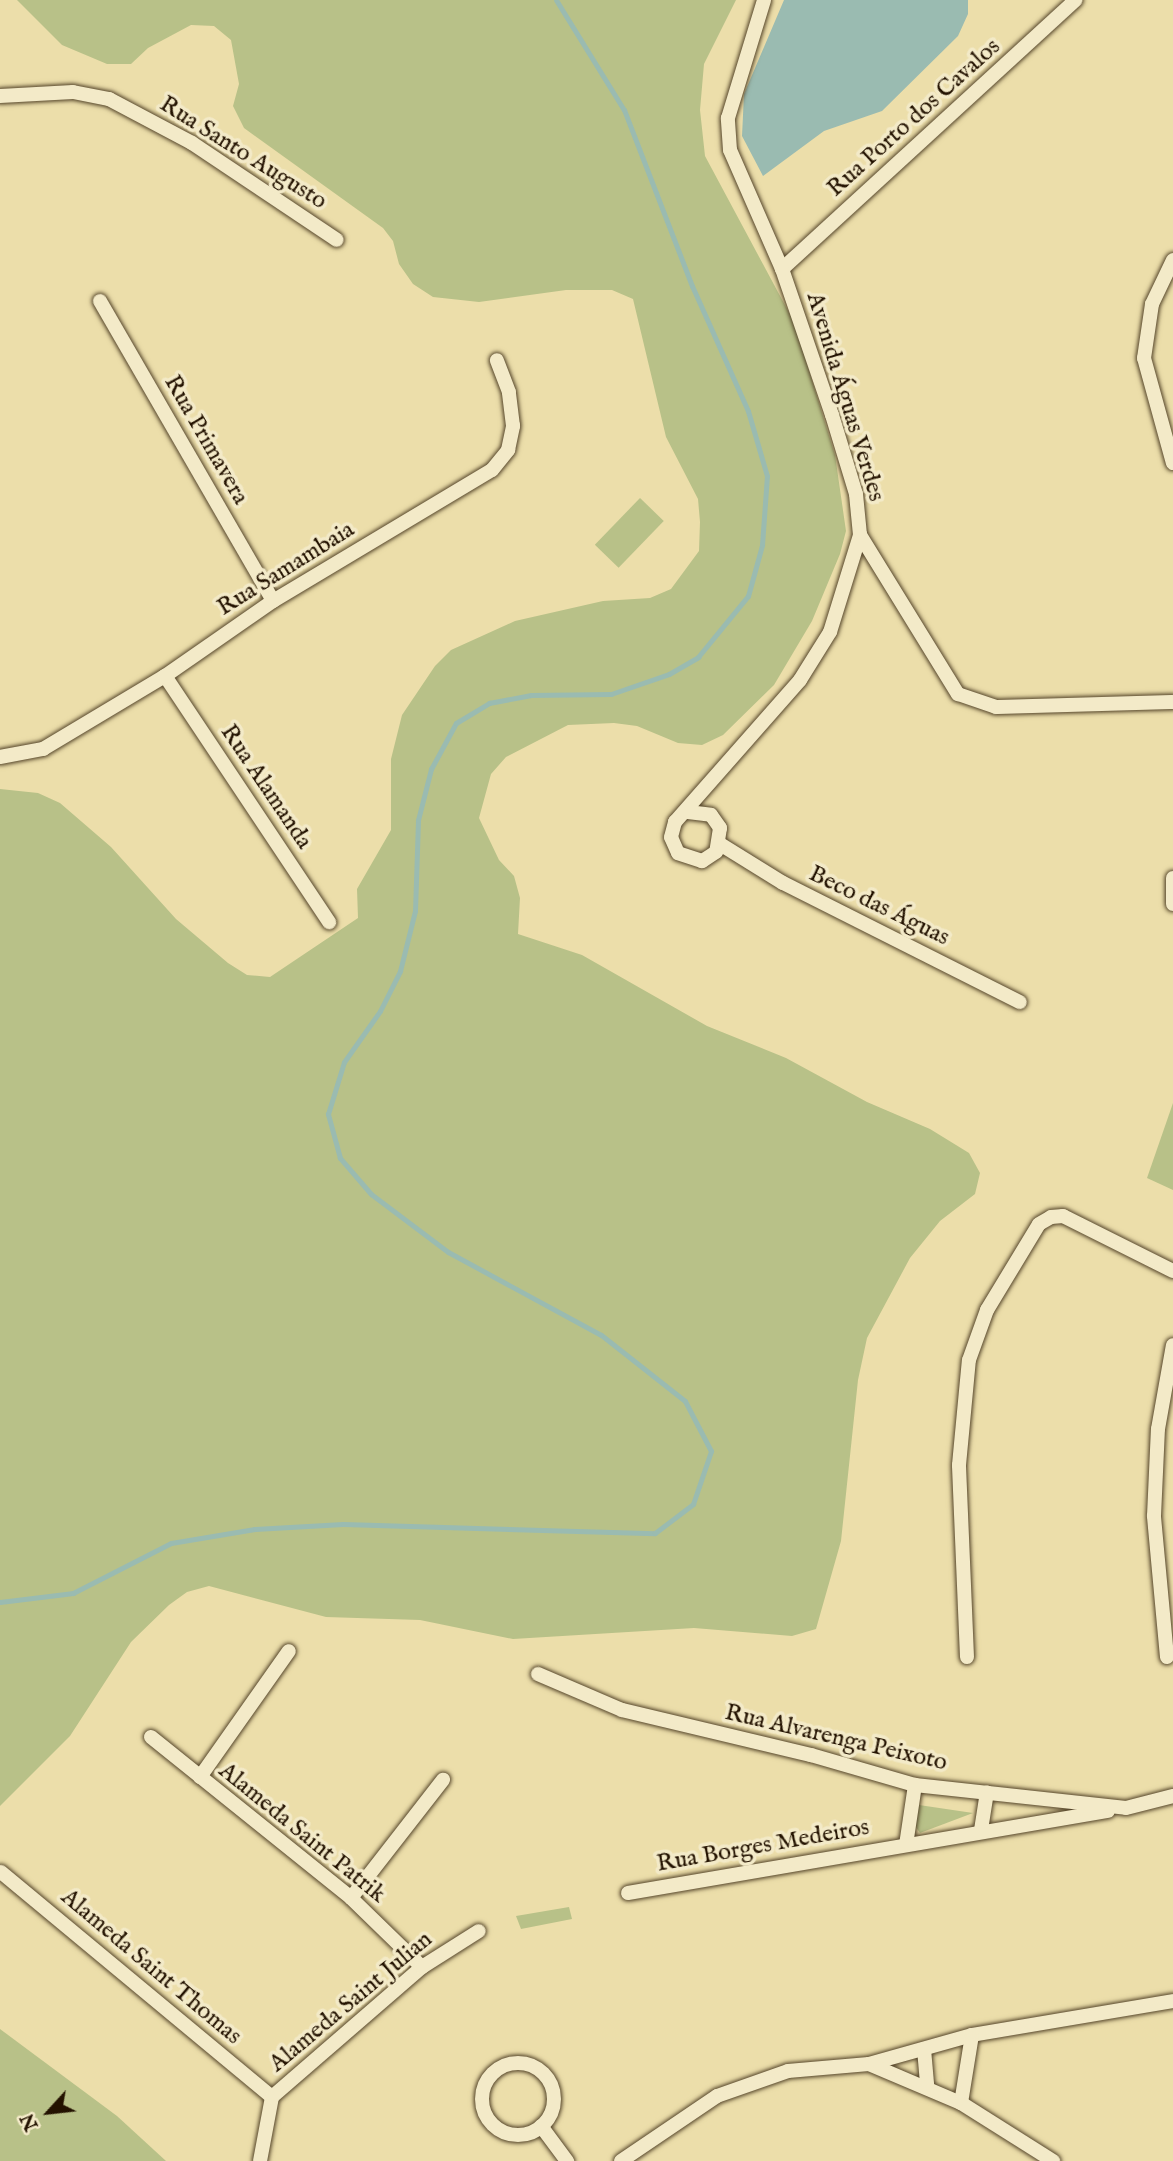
<!DOCTYPE html>
<meta charset="utf-8">
<style>
body{margin:0}
#map{position:relative;width:1173px;height:2161px;overflow:hidden;background:#ecdeaa;font-family:"IM FELL English",serif}
div>[style]{position:absolute}
[style*='--x']{left:calc(var(--x)*1px);top:calc(var(--y)*1px);width:calc(var(--w)*1px);rotate:calc(var(--a)*1deg)}
.green>*{inset:0;background:#b8c188;transform-origin:0 0}
.water>*{inset:0;background:#9abbb1}
.stream>*{height:5px;margin:-2.5px;padding:0 2.5px;transform-origin:2.5px;border-radius:2.5px;background:#9abbb1}
.roads{filter:drop-shadow(0 0 2px #55452a) drop-shadow(0 0 2px #55452a)}
.street>*{height:14px;margin:-7px;padding:0 7px;transform-origin:7px;border-radius:7px;background:#f3eac8}
.street>.ring{margin:-7px;padding:0;box-sizing:content-box;background:none;border:14px solid #f3eac8;border-radius:50%}
span{translate:-50% -50%;white-space:nowrap;text-align:center;line-height:1.15;-webkit-text-stroke:7px #f3eac8;paint-order:stroke}
.street-label{font-size:24px;color:#231200}
.north{position:absolute;left:14px;top:2077px;width:70px;height:70px;-webkit-text-stroke:5px #f3eac8;paint-order:stroke;rotate:243deg;font-size:19px;font-weight:700;line-height:28px;text-align:center;color:#231200}
.north::after{content:'';display:block;margin:auto;width:24px;height:32px;background:#231200;clip-path:polygon(50% 0,100% 100%,50% 72%,0 100%)}
</style>
<div id="map">
<div class="green">
<i style="clip-path:polygon(17px 0,736px 0,704px 64px,700px 110px,705px 156px,794px 322px,835px 455px,846px 531px,840px 554px,812px 621px,774px 685px,723px 735px,702px 745px,678px 743px,637px 726px,614px 723px,568px 725px,506px 757px,491px 774px,479px 818px,499px 860px,514px 876px,520px 898px,518px 934px,582px 955px,707px 1026px,786px 1058px,867px 1102px,930px 1129px,969px 1153px,980px 1173px,975px 1194px,940px 1221px,910px 1258px,867px 1338px,858px 1380px,841px 1541px,816px 1629px,792px 1636px,694px 1628px,513px 1639px,420px 1620px,326px 1617px,209px 1586px,187px 1592px,169px 1605px,131px 1642px,70px 1736px,0 1806px,0 789px,38px 793px,60px 803px,111px 847px,176px 919px,228px 963px,247px 975px,270px 977px,358px 918px,357px 889px,391px 830px,391px 759px,402px 715px,435px 666px,451px 650px,515px 621px,603px 601px,650px 598px,671px 589px,699px 551px,700px 522px,698px 499px,666px 437px,633px 299px,612px 290px,566px 290px,479px 302px,433px 297px,413px 284px,399px 264px,393px 241px,383px 228px,244px 128px,233px 106px,239px 84px,231px 40px,214px 26px,191px 25px,148px 48px,131px 64px,107px 64px,62px 45px)"></i>
<i style="left:640px;top:498px;width:33px;height:65px;rotate:44deg"></i>
<i style="clip-path:polygon(1173px 1103px,1173px 1190px,1147px 1178px)"></i>
<i style="clip-path:polygon(919px 1805px,973px 1813px,920px 1833px,913px 1823px)"></i>
<i style="clip-path:polygon(569px 1907px,572px 1919px,521px 1929px,516px 1916px)"></i>
<i style="clip-path:polygon(0 2029px,117px 2116px,166px 2161px,0 2161px)"></i>
</div>
<div class="water">
<i style="clip-path:polygon(784px 0,968px 0,968px 14px,958px 36px,882px 111px,824px 131px,763px 176px,742px 136px,744px 94px)"></i>
</div>
<div class="stream">
<i style="--x:0;--y:1602;--w:74;--a:-7"></i>
<i style="--x:73;--y:1593;--w:110;--a:-27"></i>
<i style="--x:171;--y:1543;--w:85;--a:-9.5"></i>
<i style="--x:255;--y:1529;--w:88;--a:-3.3"></i>
<i style="--x:343;--y:1524;--w:312;--a:1.7"></i>
<i style="--x:655;--y:1533;--w:48;--a:-37.3"></i>
<i style="--x:693;--y:1504;--w:56;--a:-71.2"></i>
<i style="--x:711;--y:1451;--w:56;--a:-117.5"></i>
<i style="--x:685;--y:1401;--w:107;--a:-141.8"></i>
<i style="--x:601;--y:1335;--w:174;--a:-151.5"></i>
<i style="--x:448;--y:1252;--w:96;--a:-143"></i>
<i style="--x:371;--y:1194;--w:48;--a:-130.7"></i>
<i style="--x:340;--y:1158;--w:46;--a:-105.3"></i>
<i style="--x:328;--y:1114;--w:54;--a:-72.9"></i>
<i style="--x:344;--y:1062;--w:62;--a:-54.8"></i>
<i style="--x:380;--y:1011;--w:45;--a:-63.4"></i>
<i style="--x:400;--y:971;--w:62;--a:-76"></i>
<i style="--x:415;--y:911;--w:91;--a:-88.1"></i>
<i style="--x:418;--y:820;--w:53;--a:-75.7"></i>
<i style="--x:431;--y:769;--w:52;--a:-61.5"></i>
<i style="--x:456;--y:723;--w:39;--a:-31"></i>
<i style="--x:489;--y:703;--w:43;--a:-10.8"></i>
<i style="--x:531;--y:695;--w:80;--a:-0.7"></i>
<i style="--x:611;--y:694;--w:61;--a:-19"></i>
<i style="--x:669;--y:674;--w:34;--a:-30"></i>
<i style="--x:698;--y:657;--w:79;--a:-50.7"></i>
<i style="--x:748;--y:596;--w:53;--a:-74.6"></i>
<i style="--x:762;--y:545;--w:69;--a:-85.9"></i>
<i style="--x:767;--y:476;--w:68;--a:-106.3"></i>
<i style="--x:748;--y:411;--w:137;--a:-114.1"></i>
<i style="--x:692;--y:286;--w:189;--a:-111.1"></i>
<i style="--x:624;--y:110;--w:129;--a:-121.7"></i>
</div>
<div class="roads">
<div class="street">
<i style="--x:0;--y:96;--w:73;--a:-3.1"></i>
<i style="--x:73;--y:92;--w:37;--a:11"></i>
<i style="--x:109;--y:99;--w:94;--a:27.9"></i>
<i style="--x:192;--y:143;--w:174;--a:33.8"></i>
<i style="--x:1173;--y:260;--w:49;--a:115.5"></i>
<i style="--x:1152;--y:304;--w:55;--a:98.4"></i>
<i style="--x:1144;--y:358;--w:109;--a:74.6"></i>
<i style="--x:782;--y:269;--w:398;--a:-42.5"></i>
<i style="--x:100;--y:301;--w:346;--a:60"></i>
<i style="--x:860;--y:535;--w:187;--a:58.4"></i>
<i style="--x:958;--y:694;--w:40;--a:18.9"></i>
<i style="--x:996;--y:707;--w:177;--a:-1.6"></i>
<i style="--x:165;--y:676;--w:296;--a:56.3"></i>
<i style="--x:0;--y:757;--w:44;--a:-10.5"></i>
<i style="--x:43;--y:749;--w:142;--a:-30.9"></i>
<i style="--x:165;--y:676;--w:131;--a:-34.8"></i>
<i style="--x:273;--y:601;--w:255;--a:-30.9"></i>
<i style="--x:492;--y:470;--w:26;--a:-51"></i>
<i style="--x:508;--y:450;--w:25;--a:-78"></i>
<i style="--x:513;--y:426;--w:34;--a:-97"></i>
<i style="--x:509;--y:392;--w:34;--a:-111"></i>
<i style="--x:688;--y:812;--w:23;--a:7"></i>
<i style="--x:711;--y:815;--w:16;--a:55"></i>
<i style="--x:720;--y:828;--w:24;--a:99"></i>
<i style="--x:716;--y:852;--w:17;--a:147"></i>
<i style="--x:702;--y:861;--w:25;--a:-162"></i>
<i style="--x:678;--y:853;--w:17;--a:-114"></i>
<i style="--x:671;--y:837;--w:16;--a:-75"></i>
<i style="--x:675;--y:822;--w:189;--a:-48.6"></i>
<i style="--x:800;--y:680;--w:57;--a:-58"></i>
<i style="--x:830;--y:632;--w:102;--a:-72.8"></i>
<i style="--x:860;--y:535;--w:41;--a:-95.6"></i>
<i style="--x:856;--y:494;--w:83;--a:-106.9"></i>
<i style="--x:832;--y:415;--w:154;--a:-108.9"></i>
<i style="--x:782;--y:269;--w:130;--a:-113.6"></i>
<i style="--x:730;--y:150;--w:32;--a:-94"></i>
<i style="--x:728;--y:118;--w:123;--a:-73"></i>
<i style="--x:720;--y:844;--w:74;--a:31.8"></i>
<i style="--x:783;--y:883;--w:265;--a:26.7"></i>
<i style="--x:1173;--y:878;--w:26;--a:90"></i>
<i style="--x:967;--y:1657;--w:192;--a:-92.4"></i>
<i style="--x:959;--y:1465;--w:105;--a:-84.6"></i>
<i style="--x:969;--y:1360;--w:53;--a:-70.2"></i>
<i style="--x:987;--y:1310;--w:100;--a:-58.8"></i>
<i style="--x:1039;--y:1224;--w:14;--a:-30"></i>
<i style="--x:1051;--y:1217;--w:12;--a:-5"></i>
<i style="--x:1063;--y:1216;--w:123;--a:26.6"></i>
<i style="--x:1167;--y:1657;--w:142;--a:-95.3"></i>
<i style="--x:1154;--y:1516;--w:87;--a:-87.4"></i>
<i style="--x:1158;--y:1429;--w:85;--a:-79.9"></i>
<i style="--x:538;--y:1674;--w:91;--a:23.2"></i>
<i style="--x:622;--y:1710;--w:194;--a:13.4"></i>
<i style="--x:811;--y:1755;--w:108;--a:16.1"></i>
<i style="--x:915;--y:1785;--w:212;--a:6.2"></i>
<i style="--x:1126;--y:1808;--w:49;--a:-14.3"></i>
<i style="--x:151;--y:1737;--w:257;--a:38.8"></i>
<i style="--x:351;--y:1898;--w:99;--a:44.2"></i>
<i style="--x:200;--y:1777;--w:154;--a:-54.8"></i>
<i style="--x:981;--y:1830;--w:38;--a:-81"></i>
<i style="--x:906;--y:1845;--w:61;--a:-81.5"></i>
<i style="--x:1;--y:1872;--w:352;--a:39.7"></i>
<i style="--x:628;--y:1893;--w:487;--a:-9.7"></i>
<i style="--x:351;--y:1898;--w:150;--a:-52.1"></i>
<i style="--x:924;--y:2049;--w:38;--a:85"></i>
<i class="ring" style="left:482px;top:2063px;width:58px;height:58px"></i>
<i style="--x:869;--y:2064;--w:107;--a:-15.7"></i>
<i style="--x:972;--y:2035;--w:204;--a:-9.6"></i>
<i style="--x:961;--y:2103;--w:69;--a:-80.8"></i>
<i style="--x:541;--y:2126;--w:44;--a:53.4"></i>
<i style="--x:260;--y:2161;--w:65;--a:-79.4"></i>
<i style="--x:272;--y:2097;--w:198;--a:-40.9"></i>
<i style="--x:422;--y:1967;--w:67;--a:-32.3"></i>
<i style="--x:621;--y:2161;--w:116;--a:-34.1"></i>
<i style="--x:717;--y:2096;--w:75;--a:-19.4"></i>
<i style="--x:788;--y:2071;--w:81;--a:-4.9"></i>
<i style="--x:869;--y:2064;--w:100;--a:23"></i>
<i style="--x:961;--y:2103;--w:109;--a:32.2"></i>
</div>
</div>
<div class="street-label">
<span style="left:914px;top:118px;rotate:-42deg">Rua Porto dos Cavalos</span>
<span style="left:243px;top:153px;rotate:32deg">Rua Santo Augusto</span>
<span style="left:845px;top:397px;rotate:73deg">Avenida Águas Verdes</span>
<span style="left:206px;top:440px;rotate:60deg">Rua Primavera</span>
<span style="left:286px;top:569px;rotate:-32deg">Rua Samambaia</span>
<span style="left:266px;top:787px;rotate:56deg">Rua Alamanda</span>
<span style="left:879px;top:906px;rotate:26deg">Beco das Águas</span>
<span style="left:836px;top:1738px;rotate:13deg">Rua Alvarenga Peixoto</span>
<span style="left:302px;top:1833px;rotate:39deg">Alameda Saint Patrik</span>
<span style="left:763px;top:1846px;rotate:-10deg">Rua Borges Medeiros</span>
<span style="left:151px;top:1967px;rotate:40deg">Alameda Saint Thomas</span>
<span style="left:351px;top:2002px;rotate:-40deg">Alameda Saint Julian</span>
</div>
<div class="north">N</div>
</div>
